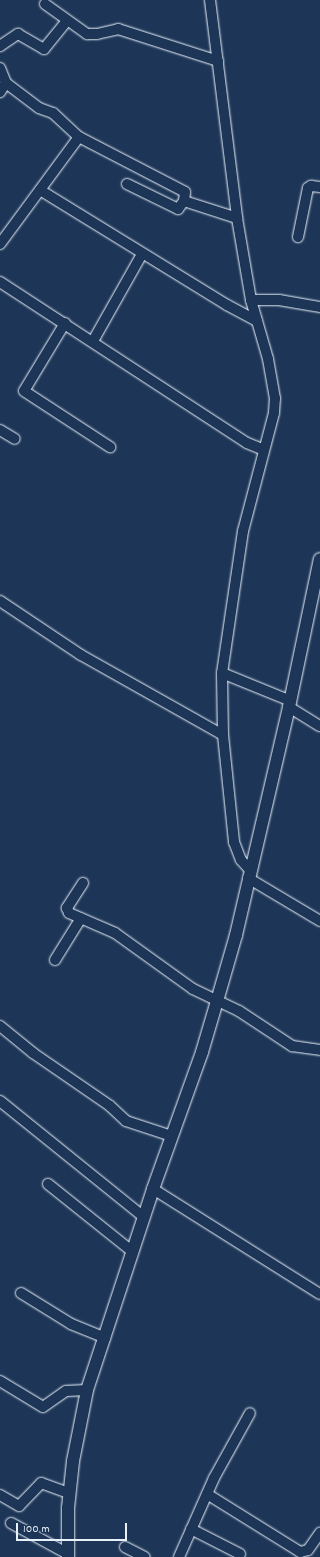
<!DOCTYPE html>
<style>
body{margin:0}
#map{position:relative;width:320px;height:1557px;overflow:hidden;background:#1d3557;font-family:Dekko,sans-serif}
div>[style]{position:absolute}
[style*='--x']{left:calc(var(--x)*1px);top:calc(var(--y)*1px);width:calc(var(--w)*1px);rotate:calc(var(--a)*1deg)}
.roads{filter:drop-shadow(0 0 1px #e8f1f8) drop-shadow(0 0 1px #e8f1f8)}
.minor>*{height:10px;margin:-5px;padding:0 5px;transform-origin:5px;border-radius:5px;background:#1d3557}
.major>*{height:12px;margin:-6px;padding:0 6px;transform-origin:6px;border-radius:6px;background:#1d3557}
span{translate:-50% -50%;white-space:nowrap;text-align:center;line-height:1.15;-webkit-text-stroke:3px #1d3557;paint-order:stroke}
.scale{position:absolute;left:16px;top:1523px;width:111px;height:18px;box-sizing:border-box;border:2px solid #e8f1f8;border-top:0;padding-left:5px;font-size:12px;line-height:14px;white-space:nowrap;color:#e8f1f8;-webkit-text-stroke:3px #1d3557;paint-order:stroke}
</style>
<div id="map">
<div class="roads">
<div class="minor">
<i style="--x:210;--y:0;--w:220;--a:82.9"></i>
<i style="--x:237;--y:218;--w:83;--a:80.3"></i>
<i style="--x:251;--y:300;--w:61;--a:73.9"></i>
<i style="--x:268;--y:359;--w:40;--a:80"></i>
<i style="--x:275;--y:398;--w:15;--a:94"></i>
<i style="--x:274;--y:413;--w:122;--a:104.7"></i>
<i style="--x:243;--y:531;--w:144;--a:98.4"></i>
<i style="--x:222;--y:673;--w:62;--a:89.1"></i>
<i style="--x:223;--y:735;--w:108;--a:84.1"></i>
<i style="--x:234;--y:842;--w:19;--a:69"></i>
<i style="--x:241;--y:860;--w:13;--a:48"></i>
<i style="--x:45;--y:4;--w:52;--a:35.5"></i>
<i style="--x:87;--y:34;--w:10;--a:0"></i>
<i style="--x:97;--y:34;--w:22;--a:-13"></i>
<i style="--x:118;--y:29;--w:105;--a:17.7"></i>
<i style="--x:0;--y:46;--w:22;--a:-34"></i>
<i style="--x:18;--y:34;--w:30;--a:30"></i>
<i style="--x:44;--y:49;--w:36;--a:-51"></i>
<i style="--x:0;--y:68;--w:16;--a:68"></i>
<i style="--x:6;--y:83;--w:11;--a:124"></i>
<i style="--x:6;--y:83;--w:41;--a:37.1"></i>
<i style="--x:39;--y:108;--w:15;--a:20"></i>
<i style="--x:53;--y:113;--w:35;--a:43"></i>
<i style="--x:79;--y:137;--w:119;--a:27.4"></i>
<i style="--x:185;--y:192;--w:9;--a:96"></i>
<i style="--x:184;--y:201;--w:56;--a:17.8"></i>
<i style="--x:127;--y:184;--w:57;--a:26.1"></i>
<i style="--x:178;--y:209;--w:10;--a:-53"></i>
<i style="--x:40;--y:190;--w:220;--a:31.6"></i>
<i style="--x:227;--y:305;--w:34;--a:28"></i>
<i style="--x:298;--y:237;--w:50;--a:-78.5"></i>
<i style="--x:308;--y:188;--w:4;--a:-34"></i>
<i style="--x:311;--y:186;--w:9;--a:6"></i>
<i style="--x:0;--y:244;--w:133;--a:-53.6"></i>
<i style="--x:0;--y:282;--w:295;--a:33.1"></i>
<i style="--x:247;--y:443;--w:18;--a:22"></i>
<i style="--x:251;--y:300;--w:28;--a:0"></i>
<i style="--x:279;--y:300;--w:42;--a:9.7"></i>
<i style="--x:65;--y:323;--w:79;--a:121.1"></i>
<i style="--x:24;--y:391;--w:103;--a:33.1"></i>
<i style="--x:93;--y:341;--w:100;--a:-60.6"></i>
<i style="--x:0;--y:430;--w:17;--a:31"></i>
<i style="--x:0;--y:601;--w:97;--a:33.7"></i>
<i style="--x:81;--y:655;--w:163;--a:29.4"></i>
<i style="--x:222;--y:673;--w:74;--a:22.1"></i>
<i style="--x:289;--y:707;--w:36;--a:32"></i>
<i style="--x:248;--y:878;--w:84;--a:30.8"></i>
<i style="--x:83;--y:883;--w:30;--a:123"></i>
<i style="--x:67;--y:908;--w:5;--a:68"></i>
<i style="--x:69;--y:913;--w:50;--a:23.5"></i>
<i style="--x:115;--y:933;--w:96;--a:35.7"></i>
<i style="--x:193;--y:989;--w:51;--a:25.6"></i>
<i style="--x:239;--y:1011;--w:64;--a:33.4"></i>
<i style="--x:292;--y:1046;--w:28;--a:8"></i>
<i style="--x:55;--y:960;--w:49;--a:-58.2"></i>
<i style="--x:0;--y:1026;--w:43;--a:39.3"></i>
<i style="--x:33;--y:1053;--w:93;--a:34.5"></i>
<i style="--x:110;--y:1106;--w:22;--a:43"></i>
<i style="--x:126;--y:1121;--w:48;--a:18.1"></i>
<i style="--x:0;--y:1101;--w:185;--a:38.9"></i>
<i style="--x:48;--y:1184;--w:109;--a:38.7"></i>
<i style="--x:153;--y:1189;--w:197;--a:32.2"></i>
<i style="--x:21;--y:1293;--w:59;--a:31.8"></i>
<i style="--x:71;--y:1324;--w:37;--a:22"></i>
<i style="--x:0;--y:1381;--w:50;--a:31.2"></i>
<i style="--x:43;--y:1407;--w:28;--a:-35"></i>
<i style="--x:66;--y:1391;--w:21;--a:-3"></i>
<i style="--x:207;--y:1494;--w:110;--a:31.9"></i>
<i style="--x:300;--y:1552;--w:8;--a:-14"></i>
<i style="--x:308;--y:1550;--w:21;--a:-55"></i>
<i style="--x:0;--y:1495;--w:22;--a:30"></i>
<i style="--x:19;--y:1506;--w:32;--a:-46"></i>
<i style="--x:41;--y:1483;--w:30;--a:20"></i>
<i style="--x:11;--y:1523;--w:65;--a:28.5"></i>
<i style="--x:191;--y:1529;--w:55;--a:27"></i>
<i style="--x:125;--y:1547;--w:22;--a:27"></i>
<i style="--x:179;--y:1557;--w:86;--a:-66.1"></i>
<i style="--x:214;--y:1478;--w:74;--a:-61"></i>
</div>
<div class="major">
<i style="--x:68;--y:1557;--w:49;--a:-90"></i>
<i style="--x:68;--y:1508;--w:47;--a:-83.9"></i>
<i style="--x:73;--y:1461;--w:72;--a:-78.8"></i>
<i style="--x:87;--y:1390;--w:212;--a:-71.8"></i>
<i style="--x:153;--y:1189;--w:145;--a:-70.3"></i>
<i style="--x:202;--y:1052;--w:53;--a:-73.6"></i>
<i style="--x:217;--y:1001;--w:69;--a:-73.9"></i>
<i style="--x:236;--y:935;--w:234;--a:-76.9"></i>
<i style="--x:289;--y:707;--w:151;--a:-78.2"></i>
</div>
</div>
<div class="scale">100 m</div>
</div>
